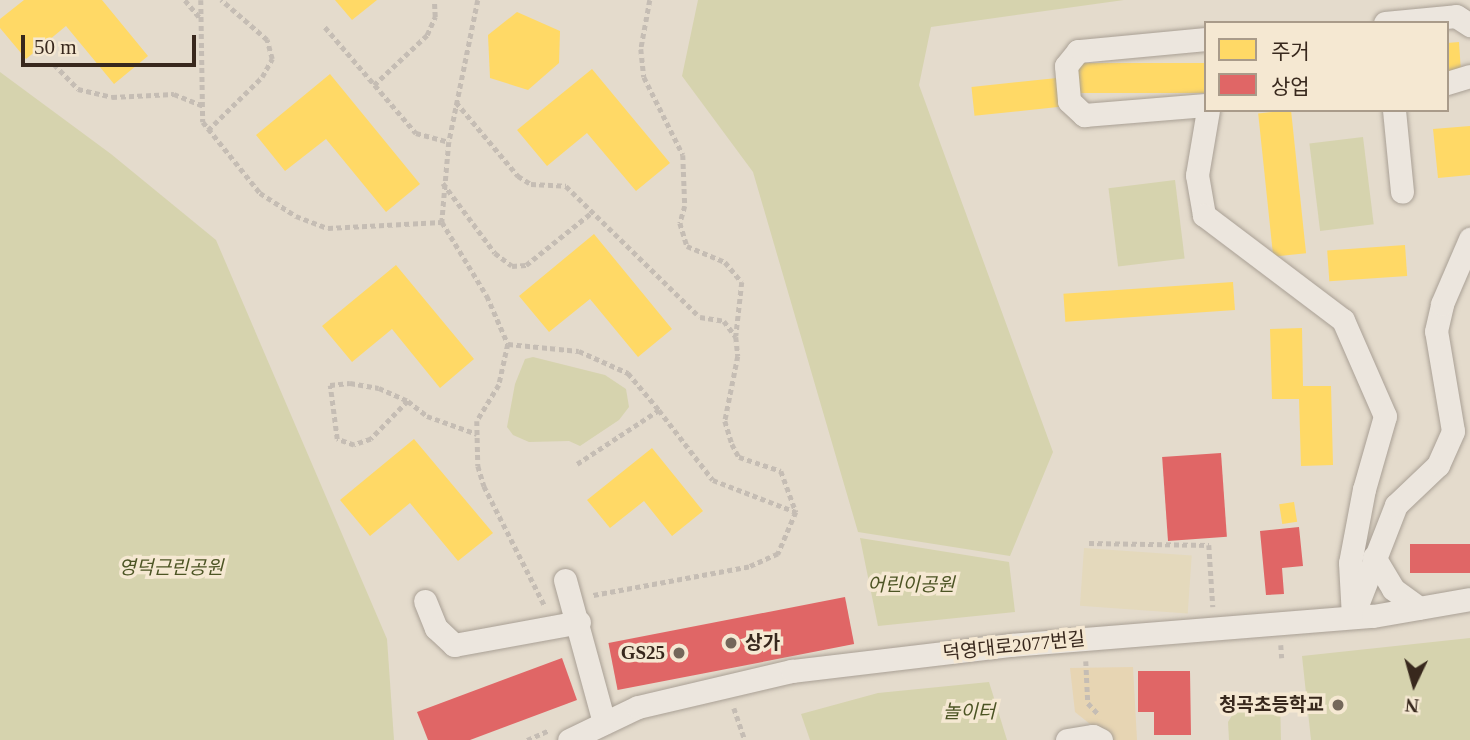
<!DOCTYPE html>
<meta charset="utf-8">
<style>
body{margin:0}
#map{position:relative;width:1470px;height:740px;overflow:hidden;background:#e4dbcc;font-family:"Times New Roman","Noto Sans KR",serif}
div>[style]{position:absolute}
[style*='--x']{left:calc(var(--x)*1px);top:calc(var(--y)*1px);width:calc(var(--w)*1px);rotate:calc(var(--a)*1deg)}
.farmland>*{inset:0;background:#e4d9bc;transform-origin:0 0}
.green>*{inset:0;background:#d6d3ae;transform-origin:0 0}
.sand>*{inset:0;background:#e7d5b3}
.homes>*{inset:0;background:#ffd966;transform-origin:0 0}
.shops>*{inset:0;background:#e06666;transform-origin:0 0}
.path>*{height:4.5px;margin-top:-2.25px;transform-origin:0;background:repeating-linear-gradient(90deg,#c5bdb4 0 5px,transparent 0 8.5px)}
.roads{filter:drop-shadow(0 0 2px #a9a095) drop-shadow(0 0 2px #a9a095)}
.minor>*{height:23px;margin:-11.5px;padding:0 11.5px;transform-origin:11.5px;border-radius:11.5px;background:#ece6de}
.dots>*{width:19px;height:19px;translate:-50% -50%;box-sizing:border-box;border:4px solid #f5e8d2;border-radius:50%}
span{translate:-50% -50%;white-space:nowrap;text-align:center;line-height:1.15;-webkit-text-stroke:7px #f5e8d2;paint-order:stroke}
.park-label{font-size:19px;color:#4c5424;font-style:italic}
.poi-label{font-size:19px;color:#38281d;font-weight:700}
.left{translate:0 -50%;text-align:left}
.right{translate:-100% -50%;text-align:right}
.street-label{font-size:19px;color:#38281d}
.legend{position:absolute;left:1204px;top:21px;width:245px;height:91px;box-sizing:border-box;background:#f5e8d2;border:2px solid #a99b8a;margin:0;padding:9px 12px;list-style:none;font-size:21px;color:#38281d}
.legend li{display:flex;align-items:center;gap:14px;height:35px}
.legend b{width:35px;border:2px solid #a99b8a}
.north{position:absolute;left:1379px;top:649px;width:70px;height:70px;-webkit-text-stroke:5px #f5e8d2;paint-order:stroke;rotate:185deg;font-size:19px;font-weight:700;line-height:28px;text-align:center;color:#38281d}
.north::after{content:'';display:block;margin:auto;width:24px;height:32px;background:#38281d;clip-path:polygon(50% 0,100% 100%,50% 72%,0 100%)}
.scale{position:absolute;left:21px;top:35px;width:175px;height:32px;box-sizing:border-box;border:4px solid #38281d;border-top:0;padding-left:9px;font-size:21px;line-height:24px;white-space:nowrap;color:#38281d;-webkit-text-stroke:5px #f5e8d2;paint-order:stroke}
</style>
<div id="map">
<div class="farmland">
<i style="left:1084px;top:548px;width:108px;height:58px;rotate:4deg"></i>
</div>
<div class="green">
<i style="clip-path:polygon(698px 0,1124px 0,931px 27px,919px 85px,1053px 452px,1010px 556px,858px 532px,753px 172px,682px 76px)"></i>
<i style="clip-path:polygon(0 72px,111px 154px,216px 240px,387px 639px,394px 740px,0 740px)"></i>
<i style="left:1363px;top:137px;width:88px;height:54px;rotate:83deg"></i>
<i style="left:1175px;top:180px;width:79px;height:67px;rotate:83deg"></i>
<i style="clip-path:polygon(533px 357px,605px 375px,626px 389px,629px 407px,619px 420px,580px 446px,569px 441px,529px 442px,513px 435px,507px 427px,515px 384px,525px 359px)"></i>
<i style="clip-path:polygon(860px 538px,1009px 562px,1015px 612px,878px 626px)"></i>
<i style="clip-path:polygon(1470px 638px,1470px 740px,1311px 740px,1302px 656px)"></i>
<i style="clip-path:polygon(989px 682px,1007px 740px,810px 740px,801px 714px,878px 693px)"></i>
<i style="clip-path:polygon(1280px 698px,1281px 740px,1229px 740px,1228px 722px,1241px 701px)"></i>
</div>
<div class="sand">
<i style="clip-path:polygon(1133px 667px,1137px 740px,1110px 740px,1075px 712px,1070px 668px)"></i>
</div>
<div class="homes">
<i style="clip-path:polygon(24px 0,102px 0,148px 56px,114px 84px,66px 26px,26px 59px,0 28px,0 19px)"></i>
<i style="clip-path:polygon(335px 0,377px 0,352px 20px)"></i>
<i style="clip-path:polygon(517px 12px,560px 31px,559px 63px,528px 90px,490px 78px,488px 35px)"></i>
<i style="clip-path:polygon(1459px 42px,1461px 72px,1447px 73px,1447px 43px)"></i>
<i style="left:1206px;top:63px;width:30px;height:130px;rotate:90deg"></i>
<i style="clip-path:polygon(592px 69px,670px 163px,636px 191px,587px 133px,547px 166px,517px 130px)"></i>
<i style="clip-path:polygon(330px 74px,420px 184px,386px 212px,326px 139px,285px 171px,256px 135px)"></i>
<i style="left:1057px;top:78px;width:29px;height:86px;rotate:84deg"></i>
<i style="left:1291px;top:110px;width:144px;height:33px;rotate:84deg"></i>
<i style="clip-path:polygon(1470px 126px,1470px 175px,1438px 178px,1433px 129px)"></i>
<i style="clip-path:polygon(594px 234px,672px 329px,638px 357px,590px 299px,549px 332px,519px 296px)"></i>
<i style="left:1405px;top:245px;width:31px;height:78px;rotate:86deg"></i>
<i style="clip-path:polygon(396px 265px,474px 359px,440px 388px,392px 329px,352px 362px,322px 326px)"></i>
<i style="left:1233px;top:282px;width:28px;height:170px;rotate:86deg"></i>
<i style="clip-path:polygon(1302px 328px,1303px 386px,1331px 386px,1333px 465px,1301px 466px,1299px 399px,1272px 399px,1270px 329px)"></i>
<i style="clip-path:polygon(414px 439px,493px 533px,458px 561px,410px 503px,370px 536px,340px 500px)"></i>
<i style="clip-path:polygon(652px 448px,703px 511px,672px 536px,644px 501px,610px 528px,587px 500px)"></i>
<i style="left:1294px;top:502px;width:20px;height:15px;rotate:81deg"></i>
</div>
<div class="shops">
<i style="left:1221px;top:453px;width:84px;height:59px;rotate:86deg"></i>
<i style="clip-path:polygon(1299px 527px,1303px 566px,1282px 568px,1284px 594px,1266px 595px,1260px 531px)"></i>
<i style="left:1470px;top:544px;width:29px;height:60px;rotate:90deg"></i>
<i style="left:845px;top:597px;width:48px;height:241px;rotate:79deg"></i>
<i style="clip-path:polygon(562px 658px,577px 700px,470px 740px,428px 740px,417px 712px)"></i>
<i style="clip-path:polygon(1138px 671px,1190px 671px,1191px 735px,1154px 735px,1154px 712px,1138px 712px)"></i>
</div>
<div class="path">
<i style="--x:185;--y:0;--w:25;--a:50"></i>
<i style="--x:201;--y:0;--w:122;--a:89.1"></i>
<i style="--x:203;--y:122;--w:91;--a:51.2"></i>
<i style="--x:260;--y:193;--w:43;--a:32.6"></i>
<i style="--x:296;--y:216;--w:34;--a:21"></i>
<i style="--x:328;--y:228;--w:114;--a:-3"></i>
<i style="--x:478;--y:0;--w:145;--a:101.5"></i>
<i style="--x:449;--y:142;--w:80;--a:95"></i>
<i style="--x:442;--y:222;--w:87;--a:58.7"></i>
<i style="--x:487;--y:296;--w:52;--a:66.4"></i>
<i style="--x:508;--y:344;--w:42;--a:102.4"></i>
<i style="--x:499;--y:385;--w:42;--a:121.4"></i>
<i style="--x:477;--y:421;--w:45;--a:88.7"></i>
<i style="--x:478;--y:466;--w:21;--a:73"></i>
<i style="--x:484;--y:486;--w:135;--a:63.1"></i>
<i style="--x:650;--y:0;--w:50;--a:100.4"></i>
<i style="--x:641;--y:49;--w:28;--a:84"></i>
<i style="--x:644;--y:77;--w:87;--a:63.4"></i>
<i style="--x:683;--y:155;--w:51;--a:87.8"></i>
<i style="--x:685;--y:206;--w:18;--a:106"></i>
<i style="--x:680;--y:223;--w:24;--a:73"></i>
<i style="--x:687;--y:246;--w:41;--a:22.8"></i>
<i style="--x:725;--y:262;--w:26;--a:50"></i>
<i style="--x:742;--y:282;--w:54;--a:96.3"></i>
<i style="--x:325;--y:27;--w:140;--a:49.4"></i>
<i style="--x:416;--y:133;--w:34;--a:15"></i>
<i style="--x:54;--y:64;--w:35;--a:46"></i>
<i style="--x:78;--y:89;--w:35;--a:13"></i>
<i style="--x:112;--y:97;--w:62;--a:-2.8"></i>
<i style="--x:174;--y:94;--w:31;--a:22"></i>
<i style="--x:374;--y:85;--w:73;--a:-43.3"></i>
<i style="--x:427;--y:35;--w:20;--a:-66"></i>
<i style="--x:435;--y:17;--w:17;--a:-93"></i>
<i style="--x:456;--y:102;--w:97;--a:50"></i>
<i style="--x:518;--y:176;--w:15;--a:32"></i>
<i style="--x:531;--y:184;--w:35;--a:3"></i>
<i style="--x:566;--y:186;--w:187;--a:44.4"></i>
<i style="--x:700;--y:317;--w:24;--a:9"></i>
<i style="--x:724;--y:321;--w:20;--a:53"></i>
<i style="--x:736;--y:337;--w:19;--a:84"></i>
<i style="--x:738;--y:356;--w:66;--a:101.3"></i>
<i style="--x:725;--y:421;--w:24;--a:73"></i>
<i style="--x:732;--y:444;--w:15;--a:62"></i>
<i style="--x:739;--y:457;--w:44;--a:18.4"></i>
<i style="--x:781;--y:471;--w:44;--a:69.9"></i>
<i style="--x:208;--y:130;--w:76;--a:-44.5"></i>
<i style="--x:262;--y:77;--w:21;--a:-61"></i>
<i style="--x:272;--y:59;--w:20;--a:-105"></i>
<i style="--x:267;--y:40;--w:61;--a:-139"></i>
<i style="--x:443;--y:183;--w:87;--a:53.4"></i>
<i style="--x:495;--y:253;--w:21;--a:37"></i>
<i style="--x:512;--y:266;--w:14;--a:-4"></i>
<i style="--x:526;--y:265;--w:82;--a:-38.6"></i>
<i style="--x:508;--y:344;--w:71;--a:5.6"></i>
<i style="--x:579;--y:351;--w:54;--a:24.2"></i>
<i style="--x:628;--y:373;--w:48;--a:50"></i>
<i style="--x:408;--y:401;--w:53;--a:134.2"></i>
<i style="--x:371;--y:439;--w:18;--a:161"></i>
<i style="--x:354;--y:445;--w:18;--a:-161"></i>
<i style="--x:337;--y:439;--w:54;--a:-97.4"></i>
<i style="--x:330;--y:385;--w:20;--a:-6"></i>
<i style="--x:350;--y:383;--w:29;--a:10"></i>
<i style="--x:379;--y:388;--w:32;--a:24"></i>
<i style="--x:408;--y:401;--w:24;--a:38"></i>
<i style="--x:427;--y:416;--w:53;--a:19.8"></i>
<i style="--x:577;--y:464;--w:98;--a:-33.4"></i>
<i style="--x:659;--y:410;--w:88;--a:52.4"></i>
<i style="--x:713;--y:480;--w:89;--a:21.1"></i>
<i style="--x:796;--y:512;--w:46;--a:113.2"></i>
<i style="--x:778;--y:554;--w:32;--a:156"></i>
<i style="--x:749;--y:567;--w:161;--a:169.6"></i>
<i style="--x:1089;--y:543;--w:120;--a:1"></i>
<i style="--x:1209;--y:545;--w:62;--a:86.3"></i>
<i style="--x:1281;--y:645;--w:13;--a:86"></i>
<i style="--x:1086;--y:661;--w:42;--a:87.3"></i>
<i style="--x:1088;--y:703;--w:16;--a:47"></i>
<i style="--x:734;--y:708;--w:34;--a:71"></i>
<i style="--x:527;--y:740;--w:24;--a:-24"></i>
</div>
<div class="roads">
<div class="minor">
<i style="--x:1385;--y:23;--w:71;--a:-5.6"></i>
<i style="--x:1456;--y:16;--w:17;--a:33"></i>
<i style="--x:1206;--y:39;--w:129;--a:174.6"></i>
<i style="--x:1078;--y:51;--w:19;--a:129"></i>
<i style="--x:1066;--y:66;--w:35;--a:85"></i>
<i style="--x:1069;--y:101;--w:21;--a:43"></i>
<i style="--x:1084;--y:115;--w:122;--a:-4.7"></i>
<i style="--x:1447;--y:83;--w:24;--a:-17"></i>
<i style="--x:1208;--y:110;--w:66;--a:99.6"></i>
<i style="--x:1197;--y:175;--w:41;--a:80.1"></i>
<i style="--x:1204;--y:215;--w:174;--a:37.1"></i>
<i style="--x:1343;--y:320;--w:105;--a:66.4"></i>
<i style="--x:1385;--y:416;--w:76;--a:106"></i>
<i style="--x:1364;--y:489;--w:75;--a:100.7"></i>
<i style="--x:1350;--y:563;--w:54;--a:86.8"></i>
<i style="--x:1394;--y:110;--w:82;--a:84.4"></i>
<i style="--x:1374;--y:557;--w:37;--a:59"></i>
<i style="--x:1393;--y:589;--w:32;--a:36"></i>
<i style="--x:565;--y:580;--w:148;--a:74.7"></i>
<i style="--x:425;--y:601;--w:29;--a:68"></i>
<i style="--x:436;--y:628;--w:25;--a:43"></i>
<i style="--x:454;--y:645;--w:127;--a:-10.4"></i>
<i style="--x:1357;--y:605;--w:107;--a:-68.7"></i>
<i style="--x:1396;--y:505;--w:58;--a:-43.6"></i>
<i style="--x:1438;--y:465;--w:37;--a:-66"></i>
<i style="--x:1453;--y:431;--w:101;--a:-99.6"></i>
<i style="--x:1436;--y:331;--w:28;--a:-77"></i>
<i style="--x:1442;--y:304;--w:71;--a:-66.7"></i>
<i style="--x:569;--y:740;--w:76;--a:-25.6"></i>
<i style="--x:638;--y:707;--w:158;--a:-13.2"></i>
<i style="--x:792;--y:671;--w:220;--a:-6.8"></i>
<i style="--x:1010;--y:645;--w:364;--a:-4.6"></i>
<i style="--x:1373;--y:616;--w:98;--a:-9.9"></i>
<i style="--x:1067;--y:740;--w:26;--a:-9"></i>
<i style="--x:1093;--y:736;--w:9;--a:27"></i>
</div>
</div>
<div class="dots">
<i style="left:731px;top:643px;background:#74675a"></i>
<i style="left:679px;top:653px;background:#74675a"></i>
<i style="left:1338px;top:705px;background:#74675a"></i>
</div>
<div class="park-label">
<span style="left:171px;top:568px">영덕근린공원</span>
<span style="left:911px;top:585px">어린이공원</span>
<span style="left:969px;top:712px">놀이터</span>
</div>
<div class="poi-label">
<span class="left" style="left:745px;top:643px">상가</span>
<span class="right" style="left:665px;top:653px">GS25</span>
<span class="right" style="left:1324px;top:705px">청곡초등학교</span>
</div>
<div class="street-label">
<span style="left:1014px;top:646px;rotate:-6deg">덕영대로2077번길</span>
</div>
<ul class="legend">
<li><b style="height:19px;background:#ffd966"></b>주거</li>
<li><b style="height:19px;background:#e06666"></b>상업</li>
</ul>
<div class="north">N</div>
<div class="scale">50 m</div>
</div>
